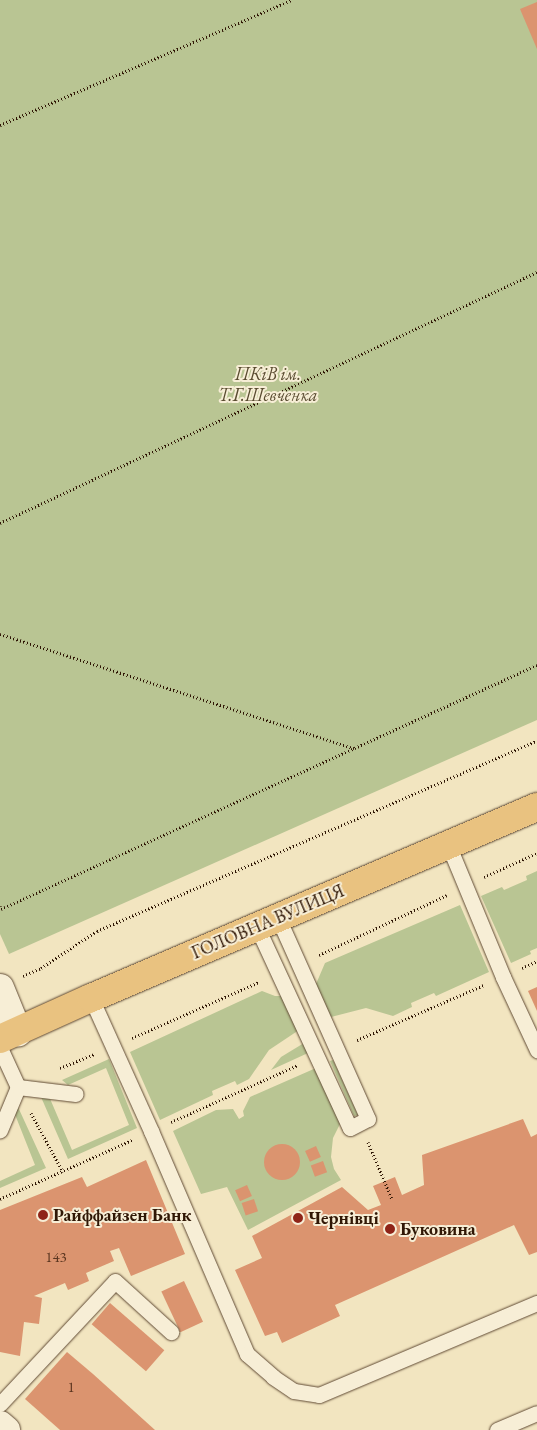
<!DOCTYPE html>
<meta charset="utf-8">
<style>
body{margin:0}
#map{position:relative;width:537px;height:1430px;overflow:hidden;background:#f2e5c0;font-family:"EB Garamond",serif}
div>[style]{position:absolute}
[style*='--x']{left:calc(var(--x)*1px);top:calc(var(--y)*1px);width:calc(var(--w)*1px);rotate:calc(var(--a)*1deg)}
.green>*{inset:0;background:#b9c593}
.building>*{inset:0;background:#db946f;transform-origin:0 0}
.round{border-radius:50%}
.path>*{height:3px;margin-top:-1.5px;transform-origin:0;background:repeating-linear-gradient(90deg,#301705 0 1px,transparent 0 3.5px)}
.roads{filter:drop-shadow(0 0 1px #604a34) drop-shadow(0 0 1px #604a34)}
.lane>*{height:15px;margin:-7.5px;padding:0 7.5px;transform-origin:7.5px;border-radius:7.5px;background:#f7eed6}
.street>*{height:28px;margin:-14px;padding:0 14px;transform-origin:14px;border-radius:14px;background:#f7eed6}
.primary>*{height:28px;margin:-14px;padding:0 14px;transform-origin:14px;border-radius:14px;background:#e9c280}
.dots>*{width:14px;height:14px;translate:-50% -50%;box-sizing:border-box;border:2px solid #f7eed6;border-radius:50%}
span{translate:-50% -50%;white-space:nowrap;text-align:center;line-height:1.15;-webkit-text-stroke:4px #f7eed6;paint-order:stroke}
.number-label{font-size:15px;color:#5b3620}
.number-label span{-webkit-text-stroke-width:0}
.park-label{font-size:18px;color:#594b30;font-style:italic}
.street-label{font-size:18px;color:#301705}
.poi-label{font-size:18px;color:#301705;font-weight:700}
.left{translate:0 -50%;text-align:left}
</style>
<div id="map">
<div class="green">
<i style="clip-path:polygon(0 0,537px 0,537px 720px,9px 954px,0 934px)"></i>
<i style="clip-path:polygon(537px 871px,537px 948px,530px 951px,531px 954px,511px 963px,481px 896px,502px 887px,504px 890px,527px 880px,526px 876px)"></i>
<i style="clip-path:polygon(460px 905px,489px 972px,436px 996px,434px 993px,411px 1003px,412px 1007px,393px 1016px,366px 1008px,331px 1017px,316px 984px,325px 963px)"></i>
<i style="clip-path:polygon(262px 991px,275px 996px,283px 996px,299px 1030px,269px 1050px,249px 1079px,237px 1085px,235px 1081px,212px 1091px,213px 1095px,160px 1120px,130px 1052px)"></i>
<i style="clip-path:polygon(304px 1043px,308px 1053px,271px 1070px,281px 1057px)"></i>
<i style="clip-path:polygon(109px 1059px,137px 1128px,68px 1159px,41px 1097px,48px 1094px,72px 1150px,129px 1125px,106px 1068px,68px 1085px,62px 1080px)"></i>
<i style="clip-path:polygon(333px 1060px,358px 1115px,354px 1116px,330px 1061px)"></i>
<i style="clip-path:polygon(316px 1068px,341px 1122px,333px 1138px,331px 1157px,334px 1169px,341px 1180px,248px 1230px,227px 1187px,201px 1194px,173px 1131px,216px 1110px,233px 1109px,239px 1119px,244px 1116px,243px 1111px,250px 1097px)"></i>
<i style="clip-path:polygon(18px 1107px,46px 1168px,0 1188px,0 1181px,35px 1165px,14px 1112px)"></i>
</div>
<div class="building">
<i style="clip-path:polygon(537px 2px,537px 49px,520px 9px)"></i>
<i style="clip-path:polygon(537px 987px,537px 1011px,528px 991px)"></i>
<i style="clip-path:polygon(523px 1119px,531px 1137px,537px 1134px,537px 1252px,529px 1255px,514px 1225px,335px 1305px,340px 1316px,282px 1343px,277px 1332px,265px 1336px,235px 1270px,262px 1258px,252px 1236px,342px 1187px,368px 1210px,381px 1205px,373px 1186px,395px 1177px,402px 1195px,424px 1185px,422px 1155px)"></i>
<i class="round" style="left:264px;top:1144px;width:36px;height:36px"></i>
<i style="left:316px;top:1146px;width:12px;height:12px;rotate:66deg"></i>
<i style="clip-path:polygon(146px 1160px,185px 1254px,131px 1276px,119px 1248px,110px 1251px,114px 1261px,86px 1273px,89px 1281px,68px 1290px,65px 1283px,34px 1296px,42px 1298px,39px 1324px,24px 1322px,20px 1356px,0 1352px,0 1210px,82px 1177px,87px 1187px)"></i>
<i style="left:323px;top:1161px;width:12px;height:13px;rotate:70deg"></i>
<i style="left:247px;top:1185px;width:12px;height:13px;rotate:66deg"></i>
<i style="left:254px;top:1199px;width:13px;height:13px;rotate:72deg"></i>
<i style="left:184px;top:1281px;width:45px;height:25px;rotate:65deg"></i>
<i style="left:110px;top:1303px;width:72px;height:28px;rotate:41deg"></i>
<i style="clip-path:polygon(67px 1352px,93px 1374px,155px 1430px,60px 1430px,25px 1399px)"></i>
</div>
<div class="path">
<i style="--x:0;--y:125;--w:318;--a:-23.2"></i>
<i style="--x:0;--y:523;--w:593;--a:-25.05"></i>
<i style="--x:0;--y:634;--w:372;--a:17.9"></i>
<i style="--x:484;--y:877;--w:58;--a:-24.4"></i>
<i style="--x:0;--y:906;--w:3;--a:72"></i>
<i style="--x:1;--y:909;--w:589;--a:-24.48"></i>
<i style="--x:319;--y:955;--w:141;--a:-25.1"></i>
<i style="--x:522;--y:968;--w:17;--a:-25"></i>
<i style="--x:23;--y:976;--w:20;--a:-24"></i>
<i style="--x:41;--y:968;--w:67;--a:-33.5"></i>
<i style="--x:97;--y:931;--w:479;--a:-23.4"></i>
<i style="--x:132;--y:1038;--w:139;--a:-23.8"></i>
<i style="--x:357;--y:1040;--w:138;--a:-23.4"></i>
<i style="--x:60;--y:1068;--w:37;--a:-22"></i>
<i style="--x:31;--y:1113;--w:67;--a:61.5"></i>
<i style="--x:171;--y:1122;--w:139;--a:-24.2"></i>
<i style="--x:368;--y:1142;--w:62;--a:67.2"></i>
<i style="--x:0;--y:1199;--w:145;--a:-24.1"></i>
</div>
<div class="roads">
<div class="lane">
<i style="--x:448;--y:844;--w:144;--a:67.5"></i>
<i style="--x:503;--y:977;--w:81;--a:65"></i>
<i style="--x:257;--y:927;--w:221;--a:65.2"></i>
<i style="--x:350;--y:1128;--w:20;--a:-27"></i>
<i style="--x:368;--y:1119;--w:220;--a:-114.1"></i>
<i style="--x:91;--y:998;--w:146;--a:65.7"></i>
<i style="--x:151;--y:1131;--w:243;--a:66.7"></i>
<i style="--x:247;--y:1354;--w:35;--a:41"></i>
<i style="--x:273;--y:1377;--w:25;--a:34"></i>
<i style="--x:294;--y:1391;--w:25;--a:9"></i>
<i style="--x:319;--y:1395;--w:237;--a:-22.9"></i>
<i style="--x:0;--y:1048;--w:43;--a:65.2"></i>
<i style="--x:18;--y:1087;--w:47;--a:112.7"></i>
<i style="--x:18;--y:1087;--w:58;--a:6.9"></i>
<i style="--x:0;--y:1404;--w:168;--a:-46.9"></i>
<i style="--x:115;--y:1281;--w:76;--a:42.3"></i>
<i style="--x:497;--y:1430;--w:43;--a:-23"></i>
</div>
<div class="street">
<i style="--x:0;--y:988;--w:48;--a:67.8"></i>
<i style="--x:0;--y:1425;--w:8;--a:40"></i>
</div>
<div class="primary">
<i style="--x:0;--y:1039;--w:100;--a:-24.3"></i>
<i style="--x:91;--y:998;--w:485;--a:-23.2"></i>
</div>
</div>
<div class="dots">
<i style="left:43px;top:1215px;background:#8f2418"></i>
<i style="left:298px;top:1218px;background:#8f2418"></i>
<i style="left:390px;top:1229px;background:#8f2418"></i>
</div>
<div class="number-label">
<span style="left:56px;top:1257px">143</span>
<span style="left:71px;top:1387px">1</span>
</div>
<div class="park-label">
<span style="left:268px;top:385px">ПКіВ ім.<br>Т.Г.Шевченка</span>
</div>
<div class="street-label">
<span style="left:268px;top:922px;rotate:-23deg">ГОЛОВНА ВУЛИЦЯ</span>
</div>
<div class="poi-label">
<span class="left" style="left:53px;top:1215px">Райффайзен Банк</span>
<span class="left" style="left:308px;top:1218px">Чернівці</span>
<span class="left" style="left:400px;top:1229px">Буковина</span>
</div>
</div>
